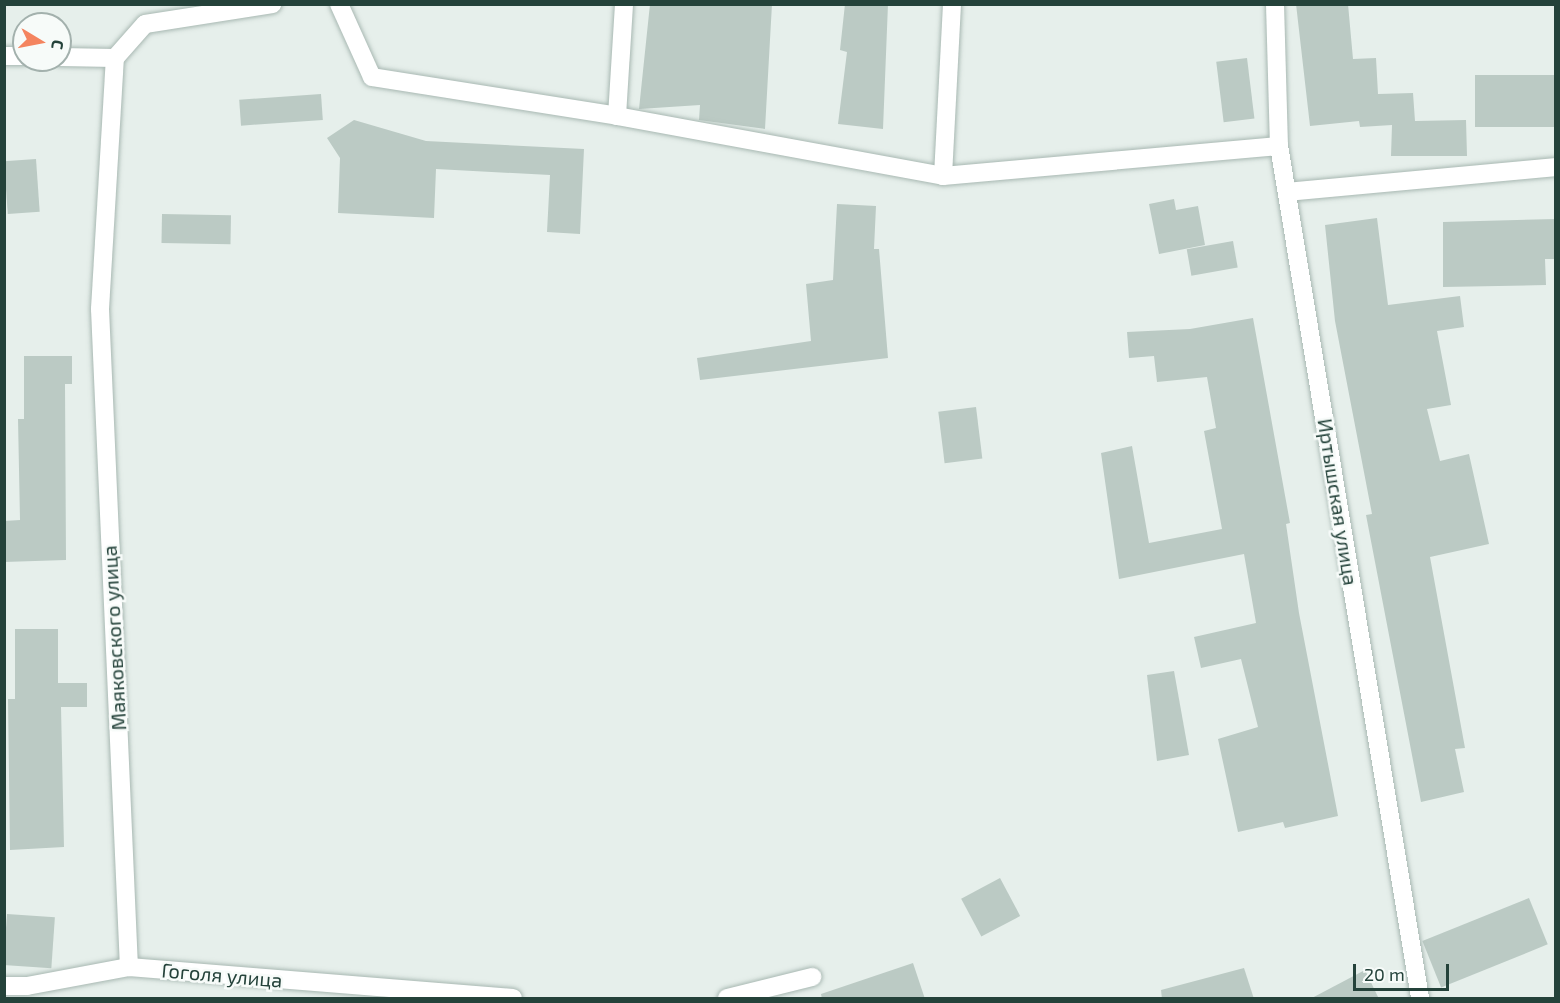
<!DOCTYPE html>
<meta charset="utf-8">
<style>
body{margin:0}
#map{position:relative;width:1560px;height:1003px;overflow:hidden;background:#e6efeb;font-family:"Exo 2",sans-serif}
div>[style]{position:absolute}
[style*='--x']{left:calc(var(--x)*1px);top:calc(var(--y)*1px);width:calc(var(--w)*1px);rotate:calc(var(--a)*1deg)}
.building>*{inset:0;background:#bbcac4;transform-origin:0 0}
.roads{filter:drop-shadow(0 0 2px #a8b8b2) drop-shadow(0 0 2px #a8b8b2)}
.service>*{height:18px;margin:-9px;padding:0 9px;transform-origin:9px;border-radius:9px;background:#fff}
.minor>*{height:18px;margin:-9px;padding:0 9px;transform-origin:9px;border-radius:9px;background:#fff}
span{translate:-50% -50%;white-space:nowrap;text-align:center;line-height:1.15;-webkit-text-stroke:5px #f7fbf9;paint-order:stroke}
.street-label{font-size:20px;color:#24423a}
.frame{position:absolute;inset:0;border:6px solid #24423a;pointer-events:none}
.north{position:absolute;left:12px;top:12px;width:60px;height:60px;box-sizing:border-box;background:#f7fbf9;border:2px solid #a3b1ad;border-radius:50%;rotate:100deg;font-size:16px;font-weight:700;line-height:24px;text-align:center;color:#24423a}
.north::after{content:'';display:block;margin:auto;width:21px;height:27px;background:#f4845f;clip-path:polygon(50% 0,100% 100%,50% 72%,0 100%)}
.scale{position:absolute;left:1353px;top:964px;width:96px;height:27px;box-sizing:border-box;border:3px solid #24423a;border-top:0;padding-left:8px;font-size:18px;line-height:21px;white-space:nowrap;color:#24423a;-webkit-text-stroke:4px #f7fbf9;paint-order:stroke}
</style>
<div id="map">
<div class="building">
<i style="clip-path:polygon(650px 4px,772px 4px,765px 129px,699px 120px,700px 105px,639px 109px)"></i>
<i style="clip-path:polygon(845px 4px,888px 4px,883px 129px,838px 124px,847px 52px,840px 50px)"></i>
<i style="clip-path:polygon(1296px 4px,1348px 4px,1353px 59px,1376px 58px,1378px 94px,1413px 93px,1415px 121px,1466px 120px,1467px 156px,1391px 156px,1392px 125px,1360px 127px,1359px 121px,1310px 126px)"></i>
<i style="left:1247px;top:58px;width:61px;height:31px;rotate:83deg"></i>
<i style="left:1475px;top:75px;width:81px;height:52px"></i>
<i style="left:321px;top:94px;width:26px;height:82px;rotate:86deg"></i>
<i style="clip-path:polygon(354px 120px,426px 141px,584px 149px,580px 234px,547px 232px,550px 175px,436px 169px,434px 218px,338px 213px,340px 158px,327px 138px)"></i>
<i style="left:36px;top:159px;width:53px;height:32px;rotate:86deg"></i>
<i style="clip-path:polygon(1174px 199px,1176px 210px,1198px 206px,1205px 245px,1159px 254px,1149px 204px)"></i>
<i style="clip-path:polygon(837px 204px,876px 206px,874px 249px,879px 249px,888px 358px,700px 380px,697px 358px,811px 341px,806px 284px,833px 280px)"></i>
<i style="left:162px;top:214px;width:69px;height:29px;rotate:1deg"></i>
<i style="clip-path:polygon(1377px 218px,1388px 305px,1460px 296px,1464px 327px,1437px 331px,1451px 405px,1427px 409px,1440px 461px,1469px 454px,1489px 544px,1430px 557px,1465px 748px,1455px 749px,1464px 792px,1421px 802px,1366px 515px,1372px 514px,1335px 321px,1325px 225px)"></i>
<i style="clip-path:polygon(1556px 219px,1556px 259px,1545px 259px,1546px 285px,1443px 287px,1443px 222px)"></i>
<i style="left:1233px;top:241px;width:27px;height:47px;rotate:80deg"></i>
<i style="clip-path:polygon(1253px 318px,1290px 523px,1286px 524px,1299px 613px,1338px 816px,1285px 828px,1283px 822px,1238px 832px,1218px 739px,1258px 727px,1241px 659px,1201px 668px,1194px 637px,1256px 623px,1244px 554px,1119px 579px,1101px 453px,1132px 446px,1149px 543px,1222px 529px,1204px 431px,1216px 428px,1207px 377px,1157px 382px,1154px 356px,1129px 358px,1127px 332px,1190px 329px)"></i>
<i style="clip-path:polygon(24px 356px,72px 356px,72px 384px,65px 384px,66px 560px,4px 562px,4px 521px,20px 520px,18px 419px,24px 419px)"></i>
<i style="left:976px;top:407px;width:52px;height:38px;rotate:83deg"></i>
<i style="clip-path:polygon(15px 629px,58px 629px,58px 683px,87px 683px,87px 707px,61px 707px,64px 847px,10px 850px,8px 699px,15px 699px)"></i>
<i style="clip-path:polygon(1174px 671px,1189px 755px,1157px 761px,1147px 675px)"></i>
<i style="left:1000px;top:878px;width:43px;height:44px;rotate:62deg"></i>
<i style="left:1529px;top:898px;width:50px;height:115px;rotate:68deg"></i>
<i style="left:7px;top:914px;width:48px;height:51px;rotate:4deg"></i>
<i style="clip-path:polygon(913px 963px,925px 999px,822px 999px,821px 994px)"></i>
<i style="clip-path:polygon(1244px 968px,1254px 999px,1162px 999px,1161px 990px)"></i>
<i style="clip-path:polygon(1365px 970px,1379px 999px,1310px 999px)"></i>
</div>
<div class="roads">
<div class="service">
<i style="--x:100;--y:309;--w:251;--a:-86.6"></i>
</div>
<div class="minor">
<i style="--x:339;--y:4;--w:80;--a:65.7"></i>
<i style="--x:372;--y:77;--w:248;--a:9"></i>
<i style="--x:617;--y:116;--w:331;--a:10.4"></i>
<i style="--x:943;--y:176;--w:337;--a:-5.1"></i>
<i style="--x:1275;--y:4;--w:142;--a:88.4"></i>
<i style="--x:1279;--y:146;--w:864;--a:80.6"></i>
<i style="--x:4;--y:56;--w:20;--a:0"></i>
<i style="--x:60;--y:57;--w:55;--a:1"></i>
<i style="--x:115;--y:58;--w:45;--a:-48.6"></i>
<i style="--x:145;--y:24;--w:129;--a:-8.9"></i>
<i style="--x:617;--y:116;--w:112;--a:-86.4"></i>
<i style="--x:943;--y:176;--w:172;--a:-87"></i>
<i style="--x:1287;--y:192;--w:270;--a:-5.3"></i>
<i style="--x:100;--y:309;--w:659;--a:87.48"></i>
<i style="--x:4;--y:986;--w:23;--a:0"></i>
<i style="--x:27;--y:986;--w:104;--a:-10.6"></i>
<i style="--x:129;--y:967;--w:385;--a:4.6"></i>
<i style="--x:727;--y:998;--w:88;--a:-13.9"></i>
</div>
</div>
<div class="street-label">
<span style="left:1338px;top:502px;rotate:81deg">Иртышская улица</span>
<span style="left:114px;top:638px;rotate:-93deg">Маяковского улица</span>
<span style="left:222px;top:975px;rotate:5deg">Гоголя улица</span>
</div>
<div class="frame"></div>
<div class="north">С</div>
<div class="scale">20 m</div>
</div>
